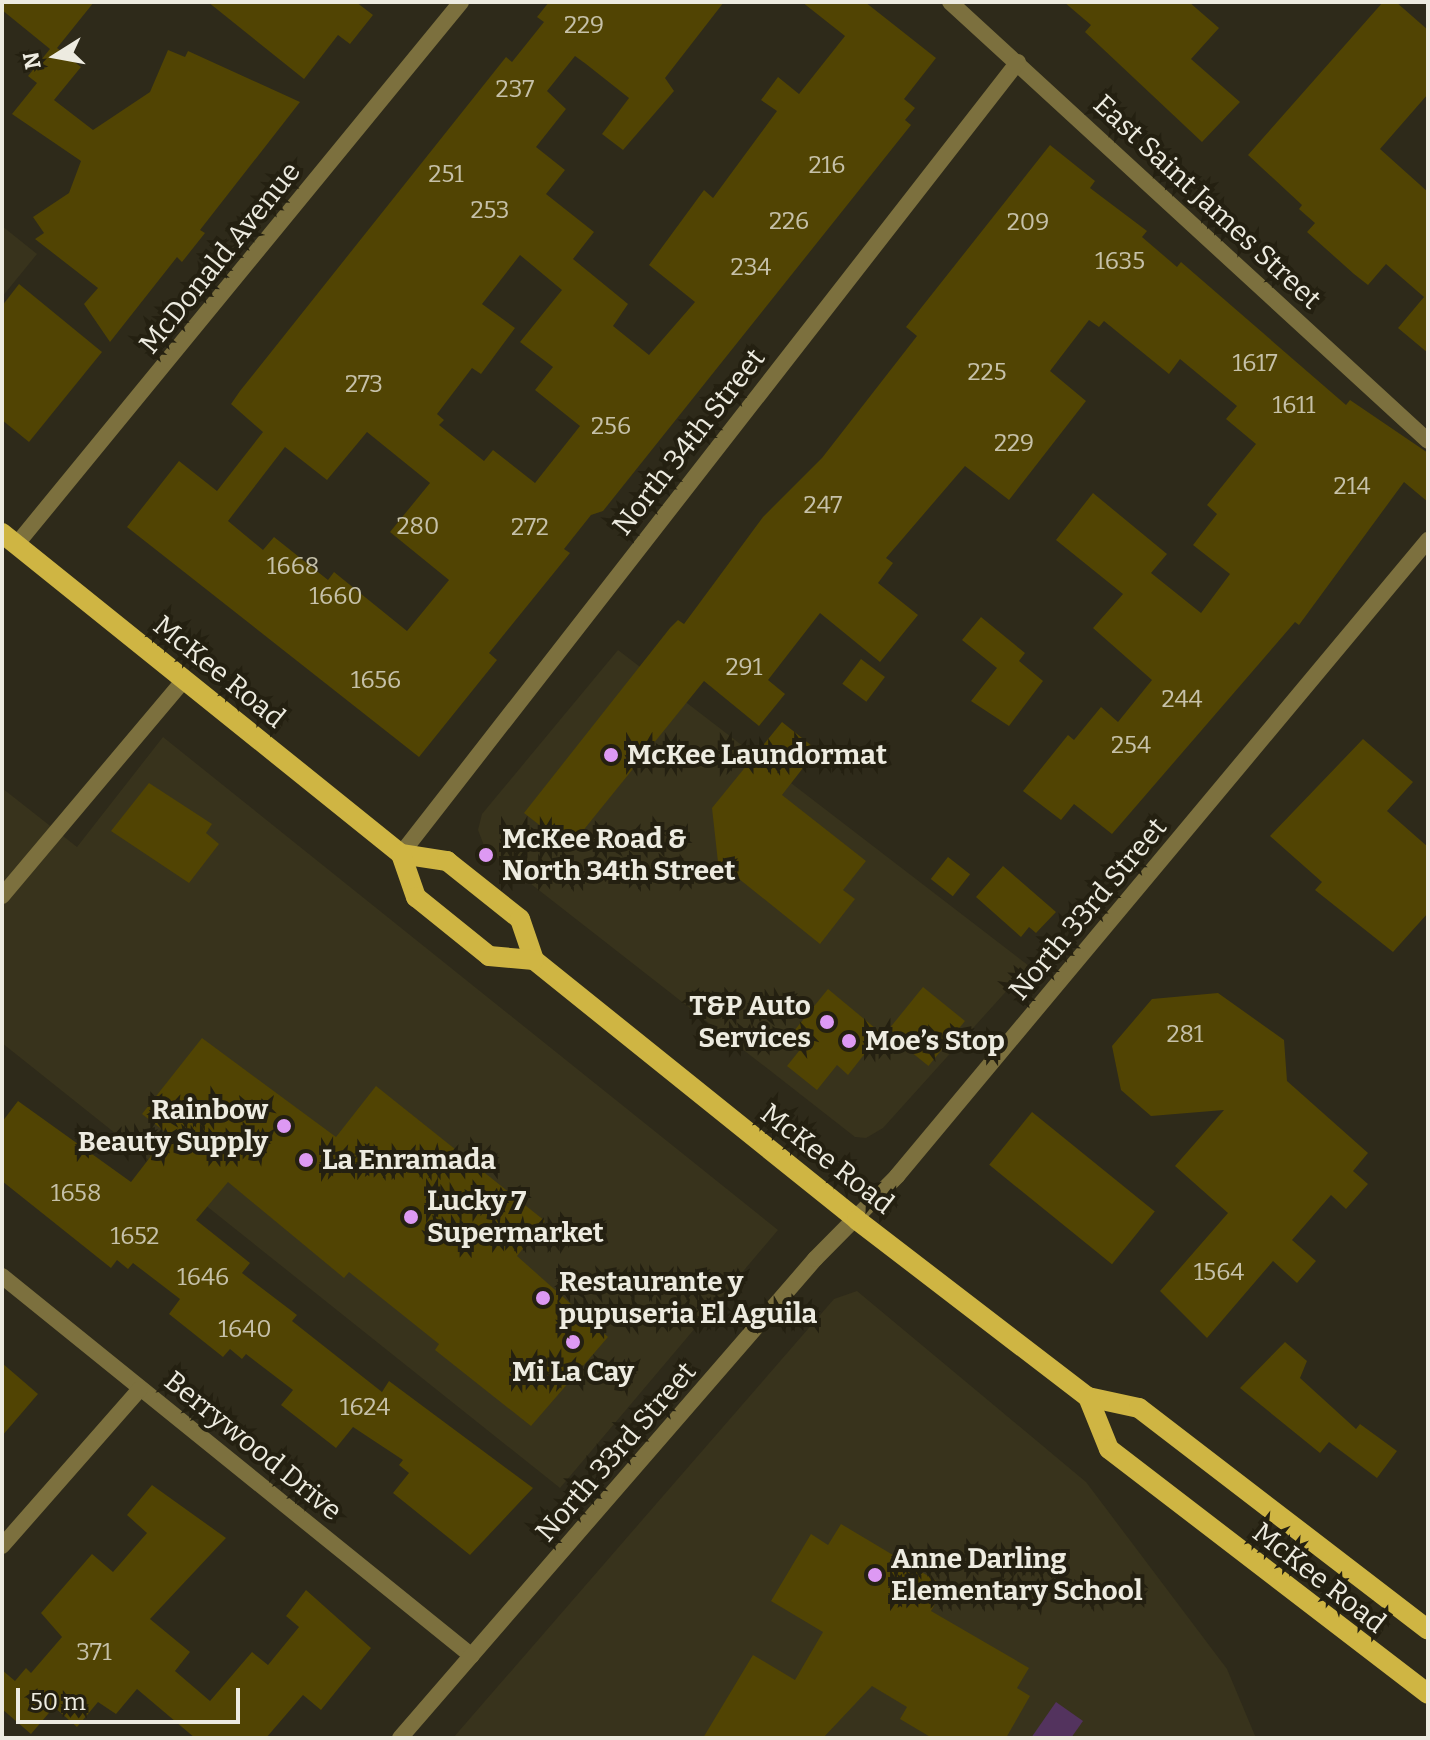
<!DOCTYPE html>
<meta charset="utf-8">
<style>
body{margin:0}
#map{position:relative;width:1430px;height:1740px;overflow:hidden;background:#2e2a1a;font-family:Bitter,serif}
div>[style]{position:absolute}
[style*='--x']{left:calc(var(--x)*1px);top:calc(var(--y)*1px);width:calc(var(--w)*1px);rotate:calc(var(--a)*1deg)}
.built>*{inset:0;background:#38331c}
.green>*{inset:0;background:#53335e}
.building>*{inset:0;background:#514403;transform-origin:0 0}
.minor>*{height:16px;margin:-8px;padding:0 8px;transform-origin:8px;border-radius:8px;background:#7c703e}
.primary>*{height:20px;margin:-10px;padding:0 10px;transform-origin:10px;border-radius:10px;background:#cfb543}
.dots>*{width:22px;height:22px;translate:-50% -50%;box-sizing:border-box;border:4px solid #242011;border-radius:50%}
span{translate:-50% -50%;white-space:nowrap;text-align:center;line-height:1.15;-webkit-text-stroke:8px #242011;paint-order:stroke}
.number-label{font-size:24px;color:#c6c1a9}
.number-label span{-webkit-text-stroke-width:0}
.street-label{font-size:28px;color:#edebe0}
.poi-label{font-size:28px;color:#edebe0;font-weight:700}
.left{translate:0 -50%;text-align:left}
.right{translate:-100% -50%;text-align:right}
.frame{position:absolute;inset:0;border:4px solid #edebe0;pointer-events:none}
.north{position:absolute;left:16px;top:16px;width:80px;height:80px;-webkit-text-stroke:6px #242011;paint-order:stroke;rotate:259deg;font-size:22px;font-weight:700;line-height:32px;text-align:center;color:#edebe0}
.north::after{content:'';display:block;margin:auto;width:28px;height:36px;background:#edebe0;clip-path:polygon(50% 0,100% 100%,50% 72%,0 100%)}
.scale{position:absolute;left:16px;top:1688px;width:224px;height:36px;box-sizing:border-box;border:4px solid #edebe0;border-top:0;padding-left:10px;font-size:24px;line-height:28px;white-space:nowrap;color:#edebe0;-webkit-text-stroke:6px #242011;paint-order:stroke}
</style>
<div id="map">
<div class="built">
<i style="clip-path:polygon(2px 226px,37px 254px,2px 297px)"></i>
<i style="clip-path:polygon(618px 650px,1029px 966px,883px 1128px,866px 1138px,855px 1137px,485px 848px,478px 830px,482px 814px)"></i>
<i style="clip-path:polygon(163px 737px,778px 1230px,560px 1488px,2px 1043px,2px 788px,77px 847px)"></i>
<i style="clip-path:polygon(857px 1291px,1086px 1482px,1227px 1669px,1256px 1738px,453px 1738px,834px 1299px)"></i>
</div>
<div class="green">
<i style="clip-path:polygon(1056px 1702px,1083px 1721px,1071px 1738px,1031px 1738px)"></i>
</div>
<div class="building">
<i style="clip-path:polygon(2px 2px,94px 2px,57px 48px,81px 67px,54px 100px,93px 130px,150px 92px,168px 50px,185px 57px,188px 51px,300px 102px,200px 230px,205px 233px,182px 262px,177px 257px,110px 342px,84px 304px,98px 288px,35px 239px,44px 233px,33px 217px,69px 193px,81px 161px,12px 114px,37px 83px,28px 76px,50px 49px,2px 10px)"></i>
<i style="clip-path:polygon(208px 2px,356px 2px,373px 15px,350px 44px,338px 35px,304px 79px)"></i>
<i style="clip-path:polygon(evenodd,549px 2px,724px 2px,665px 78px,674px 91px,623px 150px,602px 134px,629px 98px,586px 64px,575px 56px,547px 91px,566px 109px,536px 147px,565px 170px,546px 194px,594px 232px,573px 259px,628px 304px,613px 326px,649px 355px,695px 302px,649px 265px,704px 190px,713px 198px,777px 111px,761px 100px,778px 77px,799px 94px,845px 36px,802px 2px,865px 2px,936px 58px,904px 99px,915px 108px,905px 120px,911px 125px,603px 511px,591px 515px,564px 549px,570px 553px,489px 653px,497px 660px,419px 757px,127px 527px,179px 461px,217px 491px,263px 432px,231px 404px,240px 391px,506px 57px,512px 62px,544px 22px,537px 17px,549px 2px,520px 255px,562px 290px,520px 342px,553px 367px,535px 390px,580px 426px,535px 483px,493px 450px,484px 461px,439px 425px,444px 420px,437px 414px,472px 368px,481px 374px,515px 328px,482px 304px,520px 255px,549px 2px,367px 432px,430px 483px,390px 532px,449px 580px,407px 631px,334px 572px,328px 580px,274px 537px,263px 550px,228px 521px,285px 447px,327px 480px,367px 432px)"></i>
<i style="clip-path:polygon(1064px 2px,1189px 2px,1219px 28px,1191px 59px,1240px 102px,1202px 142px,1085px 32px,1091px 25px)"></i>
<i style="clip-path:polygon(1383px 2px,1396px 2px,1428px 30px,1428px 94px,1380px 149px,1428px 192px,1428px 353px,1398px 328px,1424px 297px,1386px 264px,1368px 285px,1354px 274px,1307px 232px,1315px 223px,1299px 209px,1302px 205px,1248px 155px)"></i>
<i style="clip-path:polygon(1050px 145px,1095px 181px,1090px 188px,1147px 231px,1142px 237px,1177px 267px,1181px 262px,1346px 405px,1350px 400px,1428px 453px,1428px 502px,1404px 482px,1299px 625px,1295px 622px,1112px 834px,1074px 804px,1061px 820px,1023px 791px,1068px 735px,1074px 740px,1101px 707px,1118px 722px,1152px 680px,1093px 628px,1123px 594px,1056px 540px,1093px 493px,1167px 554px,1151px 573px,1201px 613px,1230px 574px,1193px 545px,1217px 514px,1207px 505px,1256px 444px,1226px 419px,1237px 406px,1180px 359px,1169px 374px,1104px 321px,1099px 327px,1089px 320px,1050px 371px,1086px 401px,1009px 500px,965px 466px,886px 558px,893px 563px,878px 583px,918px 615px,880px 662px,820px 613px,768px 680px,785px 694px,759px 726px,704px 681px,569px 848px,524px 813px,670px 628px,678px 620px,684px 624px,763px 517px,822px 458px,917px 336px,906px 327px)"></i>
<i style="clip-path:polygon(19px 284px,102px 352px,29px 442px,2px 420px,2px 306px)"></i>
<i style="clip-path:polygon(981px 617px,1025px 653px,1019px 661px,1043px 681px,1009px 726px,971px 701px,997px 668px,962px 640px)"></i>
<i style="left:861px;top:659px;width:30px;height:31px;rotate:37deg"></i>
<i style="clip-path:polygon(782px 722px,817px 750px,782px 795px,866px 861px,843px 890px,855px 899px,820px 944px,718px 862px,712px 808px)"></i>
<i style="clip-path:polygon(1363px 739px,1413px 782px,1387px 811px,1428px 847px,1428px 913px,1393px 952px,1315px 890px,1322px 882px,1270px 836px)"></i>
<i style="clip-path:polygon(149px 783px,212px 824px,206px 833px,219px 844px,189px 883px,111px 831px)"></i>
<i style="left:948px;top:857px;width:28px;height:28px;rotate:38deg"></i>
<i style="clip-path:polygon(1003px 866px,1056px 912px,1036px 933px,1029px 927px,1021px 937px,976px 897px)"></i>
<i style="left:923px;top:987px;width:54px;height:58px;rotate:39deg"></i>
<i style="clip-path:polygon(828px 989px,881px 1033px,848px 1075px,837px 1065px,817px 1090px,787px 1066px,807px 1041px,794px 1031px)"></i>
<i style="clip-path:polygon(1218px 993px,1284px 1040px,1287px 1081px,1368px 1153px,1353px 1171px,1368px 1184px,1346px 1209px,1331px 1195px,1292px 1240px,1316px 1261px,1297px 1283px,1273px 1261px,1207px 1338px,1160px 1291px,1228px 1213px,1175px 1166px,1224px 1110px,1151px 1116px,1121px 1090px,1112px 1046px,1152px 999px)"></i>
<i style="clip-path:polygon(202px 1038px,336px 1137px,376px 1086px,545px 1221px,517px 1256px,608px 1337px,531px 1426px,435px 1350px,439px 1344px,349px 1272px,344px 1278px,228px 1182px,196px 1220px,250px 1263px,242px 1273px,297px 1315px,292px 1321px,382px 1392px,389px 1381px,533px 1488px,470px 1555px,393px 1493px,409px 1473px,399px 1465px,403px 1460px,353px 1427px,336px 1448px,281px 1405px,293px 1390px,246px 1354px,242px 1359px,230px 1349px,223px 1357px,169px 1314px,180px 1299px,133px 1263px,128px 1269px,117px 1260px,111px 1268px,2px 1181px,2px 1122px,18px 1101px,131px 1182px,168px 1134px,142px 1114px)"></i>
<i style="left:1032px;top:1112px;width:158px;height:68px;rotate:39deg"></i>
<i style="clip-path:polygon(1285px 1342px,1307px 1361px,1300px 1378px,1356px 1429px,1360px 1424px,1397px 1451px,1377px 1478px,1329px 1442px,1320px 1453px,1240px 1388px)"></i>
<i style="clip-path:polygon(2px 1363px,38px 1394px,2px 1436px)"></i>
<i style="clip-path:polygon(152px 1485px,226px 1538px,150px 1619px,190px 1652px,175px 1671px,210px 1701px,252px 1652px,268px 1665px,299px 1627px,286px 1616px,306px 1590px,371px 1648px,321px 1710px,303px 1695px,266px 1738px,195px 1738px,137px 1689px,116px 1714px,98px 1702px,77px 1727px,54px 1707px,31px 1734px,2px 1709px,2px 1670px,15px 1681px,26px 1668px,31px 1673px,62px 1637px,41px 1613px,92px 1554px,113px 1572px,147px 1533px,127px 1515px)"></i>
<i style="clip-path:polygon(841px 1524px,945px 1586px,931px 1611px,1029px 1668px,1017px 1688px,1030px 1696px,1006px 1738px,932px 1738px,900px 1719px,907px 1707px,872px 1686px,823px 1738px,703px 1738px,753px 1655px,795px 1680px,823px 1632px,771px 1601px,811px 1534px,828px 1545px)"></i>
</div>
<div class="minor">
<i style="--x:950;--y:2;--w:649;--a:42.56"></i>
<i style="--x:16;--y:545;--w:702;--a:-50.66"></i>
<i style="--x:401;--y:854;--w:1004;--a:-52.08"></i>
<i style="--x:2;--y:896;--w:282;--a:-49.9"></i>
<i style="--x:2;--y:1276;--w:604;--a:38.96"></i>
<i style="--x:2;--y:1546;--w:209;--a:-48.7"></i>
<i style="--x:400;--y:1738;--w:634;--a:-49.09"></i>
<i style="--x:815;--y:1259;--w:117;--a:-45.3"></i>
<i style="--x:897;--y:1176;--w:829;--a:-50.14"></i>
</div>
<div class="primary">
<i style="--x:2;--y:533;--w:512;--a:38.82"></i>
<i style="--x:401;--y:854;--w:47;--a:8.7"></i>
<i style="--x:447;--y:861;--w:93;--a:38.5"></i>
<i style="--x:520;--y:919;--w:43;--a:71.1"></i>
<i style="--x:534;--y:960;--w:415;--a:38.8"></i>
<i style="--x:857;--y:1220;--w:291;--a:37.5"></i>
<i style="--x:1088;--y:1397;--w:52;--a:12.2"></i>
<i style="--x:1139;--y:1408;--w:364;--a:37.5"></i>
<i style="--x:401;--y:854;--w:46;--a:70.8"></i>
<i style="--x:416;--y:897;--w:94;--a:38.9"></i>
<i style="--x:489;--y:956;--w:45;--a:5.1"></i>
<i style="--x:1088;--y:1397;--w:56;--a:68"></i>
<i style="--x:1109;--y:1449;--w:402;--a:37.5"></i>
</div>
<div class="dots">
<i style="left:611px;top:755px;background:#dd99f3"></i>
<i style="left:486px;top:855px;background:#dd99f3"></i>
<i style="left:827px;top:1022px;background:#dd99f3"></i>
<i style="left:849px;top:1041px;background:#dd99f3"></i>
<i style="left:284px;top:1126px;background:#dd99f3"></i>
<i style="left:306px;top:1160px;background:#dd99f3"></i>
<i style="left:411px;top:1217px;background:#dd99f3"></i>
<i style="left:543px;top:1298px;background:#dd99f3"></i>
<i style="left:573px;top:1342px;background:#dd99f3"></i>
<i style="left:875px;top:1575px;background:#dd99f3"></i>
</div>
<div class="number-label">
<span style="left:584px;top:26px">229</span>
<span style="left:515px;top:90px">237</span>
<span style="left:827px;top:166px">216</span>
<span style="left:446px;top:175px">251</span>
<span style="left:490px;top:211px">253</span>
<span style="left:789px;top:222px">226</span>
<span style="left:1028px;top:223px">209</span>
<span style="left:1120px;top:262px">1635</span>
<span style="left:751px;top:268px">234</span>
<span style="left:1255px;top:364px">1617</span>
<span style="left:987px;top:373px">225</span>
<span style="left:364px;top:385px">273</span>
<span style="left:1294px;top:406px">1611</span>
<span style="left:611px;top:427px">256</span>
<span style="left:1014px;top:444px">229</span>
<span style="left:1352px;top:487px">214</span>
<span style="left:823px;top:506px">247</span>
<span style="left:418px;top:527px">280</span>
<span style="left:530px;top:528px">272</span>
<span style="left:293px;top:567px">1668</span>
<span style="left:336px;top:597px">1660</span>
<span style="left:744px;top:668px">291</span>
<span style="left:376px;top:681px">1656</span>
<span style="left:1182px;top:700px">244</span>
<span style="left:1131px;top:746px">254</span>
<span style="left:1185px;top:1035px">281</span>
<span style="left:76px;top:1194px">1658</span>
<span style="left:135px;top:1237px">1652</span>
<span style="left:1219px;top:1273px">1564</span>
<span style="left:203px;top:1278px">1646</span>
<span style="left:245px;top:1330px">1640</span>
<span style="left:365px;top:1408px">1624</span>
<span style="left:94px;top:1653px">371</span>
</div>
<div class="street-label">
<span style="left:1207px;top:202px;rotate:43deg">East Saint James Street</span>
<span style="left:220px;top:258px;rotate:-51deg">McDonald Avenue</span>
<span style="left:689px;top:442px;rotate:-52deg">North 34th Street</span>
<span style="left:219px;top:672px;rotate:39deg">McKee Road</span>
<span style="left:1088px;top:909px;rotate:-50deg">North 33rd Street</span>
<span style="left:827px;top:1159px;rotate:38deg">McKee Road</span>
<span style="left:253px;top:1446px;rotate:39deg">Berrywood Drive</span>
<span style="left:616px;top:1452px;rotate:-49deg">North 33rd Street</span>
<span style="left:1319px;top:1578px;rotate:38deg">McKee Road</span>
</div>
<div class="poi-label">
<span class="left" style="left:627px;top:755px">McKee Laundormat</span>
<span class="left" style="left:502px;top:855px">McKee Road &amp;<br>North 34th Street</span>
<span class="right" style="left:811px;top:1022px">T&amp;P Auto<br>Services</span>
<span class="left" style="left:865px;top:1041px">Moe’s Stop</span>
<span class="right" style="left:268px;top:1126px">Rainbow<br>Beauty Supply</span>
<span class="left" style="left:322px;top:1160px">La Enramada</span>
<span class="left" style="left:427px;top:1217px">Lucky 7<br>Supermarket</span>
<span class="left" style="left:559px;top:1298px">Restaurante y<br>pupuseria El Aguila</span>
<span style="left:573px;top:1372px">Mi La Cay</span>
<span class="left" style="left:891px;top:1575px">Anne Darling<br>Elementary School</span>
</div>
<div class="frame"></div>
<div class="north">N</div>
<div class="scale">50 m</div>
</div>
